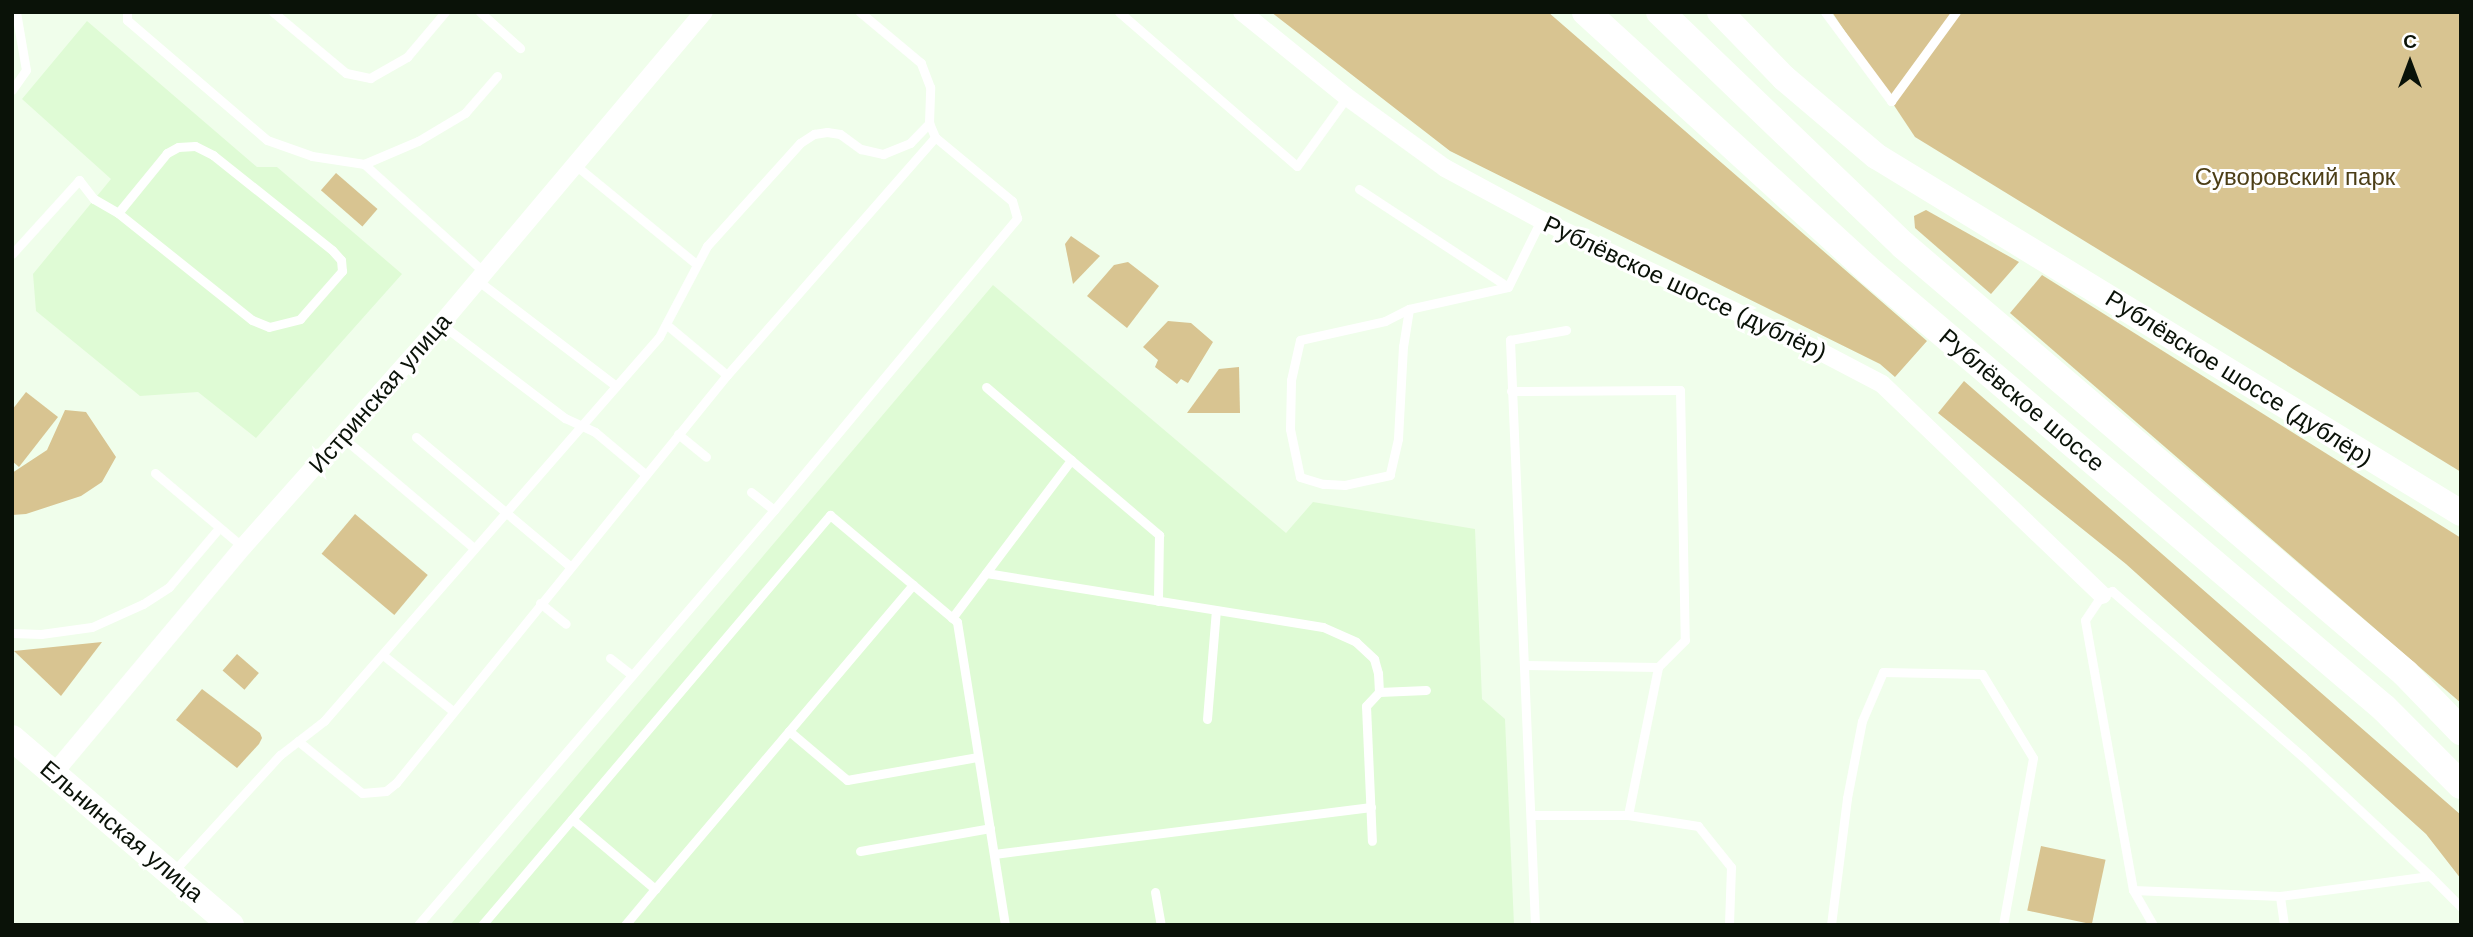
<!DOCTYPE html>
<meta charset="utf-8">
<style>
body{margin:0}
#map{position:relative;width:2473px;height:937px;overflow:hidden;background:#f0feeb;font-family:Helvetica,sans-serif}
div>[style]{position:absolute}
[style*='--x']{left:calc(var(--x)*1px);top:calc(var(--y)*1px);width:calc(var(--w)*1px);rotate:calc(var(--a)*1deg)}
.built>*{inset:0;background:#dffbd5}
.green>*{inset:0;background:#d8c491;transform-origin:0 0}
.lane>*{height:9px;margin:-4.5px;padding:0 4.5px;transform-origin:4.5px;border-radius:4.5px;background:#fff}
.street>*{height:18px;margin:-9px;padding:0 9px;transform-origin:9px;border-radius:9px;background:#fff}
.secondary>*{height:26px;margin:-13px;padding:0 13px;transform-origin:13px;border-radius:13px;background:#fff}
.primary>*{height:28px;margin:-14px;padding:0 14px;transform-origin:14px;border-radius:14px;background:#fff}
span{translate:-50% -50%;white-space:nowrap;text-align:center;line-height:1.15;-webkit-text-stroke:6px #fff;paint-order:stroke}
.park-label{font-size:24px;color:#4c3e16}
.street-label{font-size:24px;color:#0a1208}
.frame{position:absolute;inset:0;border:14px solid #0a1208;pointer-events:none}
.north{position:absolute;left:2375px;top:28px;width:70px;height:70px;-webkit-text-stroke:5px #fff;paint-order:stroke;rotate:0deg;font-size:19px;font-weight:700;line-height:28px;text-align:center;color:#0a1208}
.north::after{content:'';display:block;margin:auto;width:24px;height:32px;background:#0a1208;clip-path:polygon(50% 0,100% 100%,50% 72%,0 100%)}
</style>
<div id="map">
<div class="built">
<i style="clip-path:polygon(87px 21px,257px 167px,277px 167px,402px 274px,256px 438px,198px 392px,140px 396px,36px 311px,33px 274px,111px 179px,22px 99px)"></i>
<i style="clip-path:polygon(993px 285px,1286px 533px,1313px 502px,1475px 529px,1482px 699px,1505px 719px,1514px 925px,450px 925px)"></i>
</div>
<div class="green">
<i style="clip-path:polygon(1271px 12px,1548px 12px,1927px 341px,1895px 377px,1880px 364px,1450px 151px)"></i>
<i style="clip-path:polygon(1832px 12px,2461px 12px,2461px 472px,1915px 137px)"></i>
<i style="left:336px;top:173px;width:55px;height:23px;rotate:41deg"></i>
<i style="clip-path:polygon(1926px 210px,2019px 262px,1991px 294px,1915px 228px,1914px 216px)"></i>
<i style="clip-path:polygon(1071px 236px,1100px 256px,1073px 284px,1065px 244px)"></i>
<i style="clip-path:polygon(1128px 262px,1159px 286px,1127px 328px,1087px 296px,1114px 265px)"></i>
<i style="clip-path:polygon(2042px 275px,2461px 538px,2461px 703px,2010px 313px)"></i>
<i style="clip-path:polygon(1168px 321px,1191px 323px,1213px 342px,1188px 383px,1181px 379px,1177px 384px,1155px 367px,1158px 360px,1143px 347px)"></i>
<i style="clip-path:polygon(1239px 367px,1240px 413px,1187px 413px,1219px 369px)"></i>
<i style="clip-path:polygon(1964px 381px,2461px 815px,2461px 879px,2426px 834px,2126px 564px,1938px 413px)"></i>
<i style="clip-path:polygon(26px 392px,58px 417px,19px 467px,12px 461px,12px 410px)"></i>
<i style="clip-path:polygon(65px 410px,86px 412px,116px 457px,102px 482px,81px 496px,26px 514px,12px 515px,12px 473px,47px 450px)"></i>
<i style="left:355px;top:514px;width:95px;height:52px;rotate:40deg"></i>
<i style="clip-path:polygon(102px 642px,61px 696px,14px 651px)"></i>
<i style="left:237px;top:654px;width:29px;height:22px;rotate:41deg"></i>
<i style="clip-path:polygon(202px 689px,260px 733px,262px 738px,259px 744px,237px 768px,176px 720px)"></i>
<i style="left:2041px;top:846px;width:66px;height:66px;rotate:12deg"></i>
</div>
<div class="lane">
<i style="--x:127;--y:12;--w:8;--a:90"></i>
<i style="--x:127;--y:20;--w:184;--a:40.6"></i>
<i style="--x:267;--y:140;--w:48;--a:19.6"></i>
<i style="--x:312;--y:156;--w:53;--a:8.7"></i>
<i style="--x:273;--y:12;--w:95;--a:39.9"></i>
<i style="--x:346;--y:73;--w:25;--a:12"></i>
<i style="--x:370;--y:78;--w:43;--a:-29.6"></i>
<i style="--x:407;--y:57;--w:59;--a:-49.8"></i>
<i style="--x:480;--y:12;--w:54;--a:42"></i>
<i style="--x:1119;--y:12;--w:235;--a:40.9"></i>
<i style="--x:1297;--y:166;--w:85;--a:-54.1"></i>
<i style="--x:1825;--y:12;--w:111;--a:53.4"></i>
<i style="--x:1891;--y:101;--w:110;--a:-53.9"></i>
<i style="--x:12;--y:90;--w:24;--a:-55"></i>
<i style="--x:26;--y:70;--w:59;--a:-99.8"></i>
<i style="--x:574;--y:164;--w:158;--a:39.3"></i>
<i style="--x:1359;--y:189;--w:178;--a:33.3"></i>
<i style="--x:12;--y:254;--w:100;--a:-47.8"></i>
<i style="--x:79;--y:180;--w:24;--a:52"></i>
<i style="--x:94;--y:199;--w:28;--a:30"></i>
<i style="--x:118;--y:213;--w:171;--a:38.6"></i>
<i style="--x:252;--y:320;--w:18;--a:22"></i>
<i style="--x:269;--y:327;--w:32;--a:-14"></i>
<i style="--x:300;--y:319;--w:64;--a:-48.8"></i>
<i style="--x:342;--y:271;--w:11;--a:-95"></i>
<i style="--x:341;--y:260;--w:13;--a:-132"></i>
<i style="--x:332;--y:250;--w:152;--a:-141.4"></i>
<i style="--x:213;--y:155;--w:20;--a:-153"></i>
<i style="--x:195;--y:146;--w:17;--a:177"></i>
<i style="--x:178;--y:147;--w:13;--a:151"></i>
<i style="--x:167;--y:153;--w:77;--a:129.2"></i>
<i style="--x:484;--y:272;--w:161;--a:-138"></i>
<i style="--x:364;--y:164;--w:59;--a:-23.1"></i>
<i style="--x:418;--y:141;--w:55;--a:-30.8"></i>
<i style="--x:465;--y:113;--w:49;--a:-49.1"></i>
<i style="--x:477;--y:280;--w:175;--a:37.3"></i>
<i style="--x:1409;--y:309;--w:37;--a:99"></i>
<i style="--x:1403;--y:346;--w:93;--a:93.1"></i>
<i style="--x:1398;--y:439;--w:37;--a:103"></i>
<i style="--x:1390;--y:475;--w:46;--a:167.5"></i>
<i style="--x:1345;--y:485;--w:22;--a:-177"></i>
<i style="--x:1323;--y:484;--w:24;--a:-163"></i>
<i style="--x:1300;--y:477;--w:49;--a:-101.8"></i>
<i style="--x:1290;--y:429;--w:49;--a:-88.8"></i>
<i style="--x:1291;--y:380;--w:41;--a:-77.3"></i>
<i style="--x:1300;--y:340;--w:87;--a:-12.6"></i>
<i style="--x:1385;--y:321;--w:27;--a:-27"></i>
<i style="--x:1409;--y:309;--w:101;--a:-12.5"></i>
<i style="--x:1508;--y:287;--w:75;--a:-63.8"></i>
<i style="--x:441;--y:324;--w:156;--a:37.2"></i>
<i style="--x:565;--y:418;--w:33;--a:25"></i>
<i style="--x:595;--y:432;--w:65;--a:40"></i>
<i style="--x:667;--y:325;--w:78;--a:39.8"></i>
<i style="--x:1511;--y:391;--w:169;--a:-0.3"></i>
<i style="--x:1680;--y:390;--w:250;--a:88.9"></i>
<i style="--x:1685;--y:640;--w:38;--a:135"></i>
<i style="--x:1658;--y:667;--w:133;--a:-179.1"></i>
<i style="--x:678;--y:434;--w:36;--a:39"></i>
<i style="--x:342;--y:437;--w:172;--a:40.1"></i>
<i style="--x:416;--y:437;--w:201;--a:40"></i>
<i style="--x:1071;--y:460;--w:116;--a:40.4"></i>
<i style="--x:1159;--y:535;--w:66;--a:90.9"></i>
<i style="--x:155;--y:473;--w:115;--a:40.1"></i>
<i style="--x:751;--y:492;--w:29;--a:38"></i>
<i style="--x:986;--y:573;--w:341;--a:9.1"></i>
<i style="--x:1323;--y:627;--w:36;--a:24"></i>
<i style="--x:1356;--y:642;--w:25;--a:43"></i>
<i style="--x:1374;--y:659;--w:15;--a:74"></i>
<i style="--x:1378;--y:673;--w:19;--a:87"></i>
<i style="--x:1379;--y:692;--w:19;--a:133"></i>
<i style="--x:1366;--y:706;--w:135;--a:87.5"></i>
<i style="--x:540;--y:603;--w:33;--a:39"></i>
<i style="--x:952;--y:618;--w:198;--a:-53"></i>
<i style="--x:1071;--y:460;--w:112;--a:-139.3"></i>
<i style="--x:12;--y:633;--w:29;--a:2"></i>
<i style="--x:41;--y:634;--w:51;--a:-7.8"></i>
<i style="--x:92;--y:627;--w:56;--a:-24.3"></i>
<i style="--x:143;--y:604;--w:31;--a:-33"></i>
<i style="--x:169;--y:587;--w:77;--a:-49.7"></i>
<i style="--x:383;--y:655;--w:90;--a:38.7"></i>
<i style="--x:610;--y:658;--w:28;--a:38"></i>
<i style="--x:1379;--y:692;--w:47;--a:-2.4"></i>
<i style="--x:1207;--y:719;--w:109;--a:-85.3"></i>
<i style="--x:789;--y:731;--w:76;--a:40.2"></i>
<i style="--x:847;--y:780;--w:133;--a:-10"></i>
<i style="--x:298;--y:741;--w:82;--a:39.1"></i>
<i style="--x:362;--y:793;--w:24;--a:-5"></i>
<i style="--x:386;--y:791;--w:13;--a:-39"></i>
<i style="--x:396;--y:783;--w:525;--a:-50.95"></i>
<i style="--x:727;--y:375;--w:316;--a:-48.8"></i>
<i style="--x:1532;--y:815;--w:96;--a:0"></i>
<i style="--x:1628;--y:815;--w:71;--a:8.9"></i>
<i style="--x:1698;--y:826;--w:53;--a:51.2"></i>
<i style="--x:1731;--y:867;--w:58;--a:92"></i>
<i style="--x:1628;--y:815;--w:151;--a:-78.5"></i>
<i style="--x:572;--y:819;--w:109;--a:40.1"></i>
<i style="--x:655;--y:889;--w:399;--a:-49.7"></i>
<i style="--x:860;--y:851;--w:132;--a:-10"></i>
<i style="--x:994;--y:854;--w:380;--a:-7.1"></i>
<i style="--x:173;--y:872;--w:159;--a:-47.6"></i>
<i style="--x:280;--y:755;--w:56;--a:-37.7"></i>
<i style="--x:324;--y:721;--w:510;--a:-48.9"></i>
<i style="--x:659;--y:337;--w:103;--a:-62.2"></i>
<i style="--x:707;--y:246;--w:139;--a:-47.9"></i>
<i style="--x:800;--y:143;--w:17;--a:-33"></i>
<i style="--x:814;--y:134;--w:13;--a:-9"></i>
<i style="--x:827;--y:132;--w:13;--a:9"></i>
<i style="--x:840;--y:134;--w:26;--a:36"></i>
<i style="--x:861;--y:149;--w:23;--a:13"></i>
<i style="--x:883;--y:154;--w:29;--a:-22"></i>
<i style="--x:910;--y:143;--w:28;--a:-46"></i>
<i style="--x:2133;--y:890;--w:147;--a:2.3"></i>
<i style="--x:1155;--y:892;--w:34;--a:80"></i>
<i style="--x:418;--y:925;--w:547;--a:-49.38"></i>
<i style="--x:774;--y:510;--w:380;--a:-50.2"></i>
<i style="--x:1017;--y:218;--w:18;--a:-106"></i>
<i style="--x:1012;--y:201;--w:100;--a:-140.3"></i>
<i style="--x:935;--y:137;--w:15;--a:-113"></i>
<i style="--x:929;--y:123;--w:36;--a:-88"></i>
<i style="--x:930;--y:87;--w:26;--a:-111"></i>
<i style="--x:921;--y:63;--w:80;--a:-140.1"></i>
<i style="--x:482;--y:925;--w:538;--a:-49.68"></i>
<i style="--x:830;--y:515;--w:166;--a:40.1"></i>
<i style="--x:957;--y:622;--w:307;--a:81"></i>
<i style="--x:625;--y:925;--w:47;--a:-50.2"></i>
<i style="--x:1535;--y:925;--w:586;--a:-92.45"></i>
<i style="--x:1510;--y:340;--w:57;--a:-10.1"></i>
<i style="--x:1831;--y:925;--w:128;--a:-82.8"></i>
<i style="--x:1847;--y:798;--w:78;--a:-79"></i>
<i style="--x:1862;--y:721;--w:53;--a:-66.8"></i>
<i style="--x:1883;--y:672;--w:99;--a:1.2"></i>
<i style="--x:1982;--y:674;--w:98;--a:58.7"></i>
<i style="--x:2033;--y:758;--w:170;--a:100.2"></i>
<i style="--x:2153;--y:925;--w:40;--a:-119.7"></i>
<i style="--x:2133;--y:890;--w:274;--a:-100.1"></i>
<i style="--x:2085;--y:620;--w:30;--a:-56"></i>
<i style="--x:2102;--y:595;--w:11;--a:-22"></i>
<i style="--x:2112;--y:591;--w:253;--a:41"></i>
<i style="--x:2303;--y:757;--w:174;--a:43.1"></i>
<i style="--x:2284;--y:925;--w:29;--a:-98"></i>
<i style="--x:2280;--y:896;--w:151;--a:-7.6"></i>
<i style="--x:2430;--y:876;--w:44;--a:45"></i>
</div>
<div class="street">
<i style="--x:1242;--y:12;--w:135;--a:39"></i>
<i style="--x:1347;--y:97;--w:121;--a:35.9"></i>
<i style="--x:1445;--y:168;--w:109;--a:28.4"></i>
<i style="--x:1541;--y:220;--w:310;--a:25.2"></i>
<i style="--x:1821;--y:352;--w:69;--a:27.7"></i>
<i style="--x:1882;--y:384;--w:305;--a:43.8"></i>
<i style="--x:54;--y:773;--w:295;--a:-50.1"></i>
<i style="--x:243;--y:547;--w:298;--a:-48.4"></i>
<i style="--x:441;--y:324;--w:408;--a:-49.9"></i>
</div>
<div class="secondary">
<i style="--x:1720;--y:12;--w:92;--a:45.9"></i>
<i style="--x:1784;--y:78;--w:121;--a:40.3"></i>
<i style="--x:1876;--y:156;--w:685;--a:31.39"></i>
<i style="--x:12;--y:738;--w:288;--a:40.5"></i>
</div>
<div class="primary">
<i style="--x:1586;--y:12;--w:387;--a:42.4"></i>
<i style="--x:1872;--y:273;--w:672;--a:40.35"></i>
<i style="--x:2384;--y:708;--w:109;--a:45"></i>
<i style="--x:1660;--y:12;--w:337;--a:43.8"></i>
<i style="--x:1903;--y:245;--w:660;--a:40.45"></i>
<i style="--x:2405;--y:673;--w:81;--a:46"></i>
</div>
<div class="park-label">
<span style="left:2295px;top:177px">Суворовский парк</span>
</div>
<div class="street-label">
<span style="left:1685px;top:288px;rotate:25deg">Рублёвское шоссе (дублёр)</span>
<span style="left:2239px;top:378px;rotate:32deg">Рублёвское шоссе (дублёр)</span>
<span style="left:380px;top:393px;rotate:-49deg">Истринская улица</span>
<span style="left:2022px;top:400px;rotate:40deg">Рублёвское шоссе</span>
<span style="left:122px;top:831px;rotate:40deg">Ельнинская улица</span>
</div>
<div class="frame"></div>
<div class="north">С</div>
</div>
